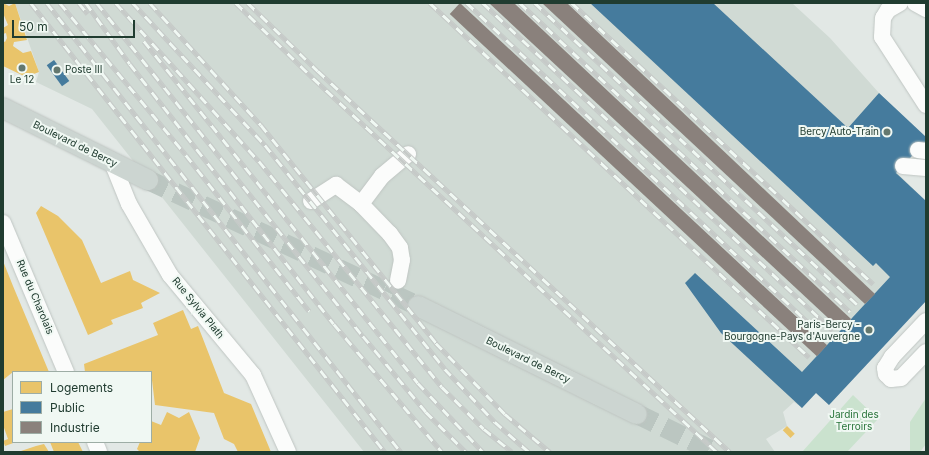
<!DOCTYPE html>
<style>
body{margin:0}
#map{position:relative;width:929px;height:455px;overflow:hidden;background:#e2e8e5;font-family:Inter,sans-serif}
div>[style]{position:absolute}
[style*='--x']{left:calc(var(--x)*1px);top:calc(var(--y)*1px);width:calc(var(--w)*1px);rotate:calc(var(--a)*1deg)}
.built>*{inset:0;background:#d0dad4}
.green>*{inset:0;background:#cae2ce}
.homes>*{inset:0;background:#e9c46a;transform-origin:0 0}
.public>*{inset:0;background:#457b9d;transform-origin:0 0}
.industry>*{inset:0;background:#8a817c;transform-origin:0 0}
.minor-tunnel>*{height:16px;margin-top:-8px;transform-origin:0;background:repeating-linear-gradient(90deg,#bbc6c1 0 16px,transparent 0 24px)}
.major-tunnel>*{height:20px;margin-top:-10px;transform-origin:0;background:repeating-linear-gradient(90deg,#bbc6c1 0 20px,transparent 0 30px)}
.roads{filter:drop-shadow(0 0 1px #bfc5c2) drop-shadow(0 0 1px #bfc5c2)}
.minor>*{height:16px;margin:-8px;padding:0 8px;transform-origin:8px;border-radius:8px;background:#fbfcfb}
.major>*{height:20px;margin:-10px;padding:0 10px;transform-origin:10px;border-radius:10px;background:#ccd5d1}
.rail>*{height:4.5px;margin-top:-2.25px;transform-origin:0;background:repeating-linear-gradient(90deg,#f0f8f3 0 9px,#c6cac8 0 18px);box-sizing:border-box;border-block:1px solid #c6cac8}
.dots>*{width:11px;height:11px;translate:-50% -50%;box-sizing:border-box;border:2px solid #f0f8f3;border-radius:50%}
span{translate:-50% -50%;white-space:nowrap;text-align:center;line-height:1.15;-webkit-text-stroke:4px #f0f8f3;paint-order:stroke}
.poi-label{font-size:10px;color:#203c30}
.left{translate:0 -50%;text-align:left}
.right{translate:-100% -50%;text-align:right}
.street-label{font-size:10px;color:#203c30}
.park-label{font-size:10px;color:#28743a}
.frame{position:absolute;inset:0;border:4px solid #203c30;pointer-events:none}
.legend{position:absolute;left:12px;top:371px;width:140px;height:72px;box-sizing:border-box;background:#f0f8f3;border:1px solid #9dada5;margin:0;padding:5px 7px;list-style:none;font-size:12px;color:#203c30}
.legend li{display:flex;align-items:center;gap:8px;height:20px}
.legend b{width:20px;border:1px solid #9dada5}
.scale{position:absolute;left:12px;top:20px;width:123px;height:18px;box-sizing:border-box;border:2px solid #203c30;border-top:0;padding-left:5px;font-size:12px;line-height:14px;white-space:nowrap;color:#203c30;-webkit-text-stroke:3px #f0f8f3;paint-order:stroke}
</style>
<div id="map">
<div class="built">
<i style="clip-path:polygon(15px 3px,792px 3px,830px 38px,879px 93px,926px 137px,926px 141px,897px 173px,926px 201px,926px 301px,829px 405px,816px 393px,802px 408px,794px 402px,783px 412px,787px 426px,766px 439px,775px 452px,364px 452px,92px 109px,36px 82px,39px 72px)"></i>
</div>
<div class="green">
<i style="clip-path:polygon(853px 395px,878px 419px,847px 452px,802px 452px)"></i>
<i style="clip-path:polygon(926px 398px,926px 444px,920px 452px,910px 452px,910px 422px)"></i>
</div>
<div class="homes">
<i style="clip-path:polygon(3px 3px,9px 6px,15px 3px,27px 40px,14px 42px,13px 46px,23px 53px,31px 51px,39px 72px,26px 77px,3px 66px,3px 41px,5px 42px,7px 38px,6px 33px,3px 34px,3px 28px,8px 25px,3px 13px)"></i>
<i style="clip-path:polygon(41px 206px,58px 216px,82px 240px,101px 283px,130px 271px,133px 280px,160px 293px,141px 303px,143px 308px,111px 320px,113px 324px,88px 335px,36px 213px)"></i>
<i style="clip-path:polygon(3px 261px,13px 286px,49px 372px,13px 372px,3px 380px)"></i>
<i style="clip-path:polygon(183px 310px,191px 329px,198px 326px,224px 393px,251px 404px,271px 452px,238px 452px,234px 444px,224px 439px,214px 413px,155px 405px,151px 372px,85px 372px,84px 364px,158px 335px,153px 323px)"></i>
<i style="clip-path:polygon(13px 409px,13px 442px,16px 442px,5px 446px,3px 441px,8px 439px,3px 425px,3px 412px)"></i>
<i style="clip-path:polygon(167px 412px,179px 418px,189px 412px,200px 438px,195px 452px,140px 452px,137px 449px,140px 442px,151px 442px,151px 421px,161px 425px)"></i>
<i style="left:787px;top:426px;width:11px;height:6px;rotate:45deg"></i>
<i style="clip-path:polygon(50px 442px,78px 442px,83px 452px,54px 452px)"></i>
<i style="clip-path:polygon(44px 444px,49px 452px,18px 452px,36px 446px)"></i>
</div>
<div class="public">
<i style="clip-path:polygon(590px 3px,713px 3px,848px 128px,879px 93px,926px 137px,926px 141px,896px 173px,926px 201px,926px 301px,829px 405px,816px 393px,802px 408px,721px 333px,685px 283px,695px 273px,802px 372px,890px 277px,876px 263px,873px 266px)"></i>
<i style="left:54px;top:60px;width:26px;height:9px;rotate:54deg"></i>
</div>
<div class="industry">
<i style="left:460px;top:3px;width:502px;height:15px;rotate:43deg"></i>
<i style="clip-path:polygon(489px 3px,514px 3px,851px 319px,841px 330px)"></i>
<i style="clip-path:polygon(542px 3px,567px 3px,875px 294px,865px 304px)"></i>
</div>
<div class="minor-tunnel">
<i style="--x:391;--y:294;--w:15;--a:-62"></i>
</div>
<div class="major-tunnel">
<i style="--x:148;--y:180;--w:298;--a:25"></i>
<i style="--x:637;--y:414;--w:87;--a:26"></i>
</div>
<div class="roads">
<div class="minor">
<i style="--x:900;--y:3;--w:14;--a:150"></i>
<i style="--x:888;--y:10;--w:9;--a:122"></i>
<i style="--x:883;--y:18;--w:19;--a:93"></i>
<i style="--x:882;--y:37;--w:81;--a:57.1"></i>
<i style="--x:915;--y:3;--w:13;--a:29"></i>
<i style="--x:918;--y:150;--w:8;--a:7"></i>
<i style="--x:112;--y:162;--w:45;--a:68"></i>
<i style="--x:129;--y:204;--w:82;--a:60"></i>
<i style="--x:170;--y:275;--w:130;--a:50.3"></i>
<i style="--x:253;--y:375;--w:85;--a:65.6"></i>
<i style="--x:903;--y:166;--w:23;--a:5"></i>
<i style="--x:311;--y:201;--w:30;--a:-33"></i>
<i style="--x:336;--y:185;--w:31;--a:37"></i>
<i style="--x:361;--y:204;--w:35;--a:-53"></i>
<i style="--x:382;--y:176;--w:34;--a:-40"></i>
<i style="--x:361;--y:204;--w:42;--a:46"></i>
<i style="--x:390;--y:234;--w:17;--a:54"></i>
<i style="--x:400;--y:248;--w:12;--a:81"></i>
<i style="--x:402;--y:260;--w:21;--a:101"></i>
<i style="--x:3;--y:223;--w:162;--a:67.1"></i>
<i style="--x:926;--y:321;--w:50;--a:133.4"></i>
<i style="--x:892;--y:357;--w:13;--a:122"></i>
<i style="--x:885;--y:368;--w:6;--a:81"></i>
<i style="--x:886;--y:374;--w:7;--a:45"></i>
<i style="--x:891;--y:379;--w:10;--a:-6"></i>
<i style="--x:901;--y:378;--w:36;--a:-46"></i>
<i style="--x:95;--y:442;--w:11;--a:68"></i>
</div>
<div class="major">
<i style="--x:3;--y:108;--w:162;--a:26.4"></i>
<i style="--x:418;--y:306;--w:244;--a:26.3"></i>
</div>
</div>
<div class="rail">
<i style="--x:31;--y:3;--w:572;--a:51.75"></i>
<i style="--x:47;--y:3;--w:572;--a:51.75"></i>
<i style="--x:60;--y:3;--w:197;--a:50.3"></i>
<i style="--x:186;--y:155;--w:199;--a:51.7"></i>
<i style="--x:79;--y:3;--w:14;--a:51"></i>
<i style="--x:86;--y:3;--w:75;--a:54.2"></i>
<i style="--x:130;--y:64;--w:330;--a:51.9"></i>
<i style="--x:334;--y:324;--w:167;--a:49.8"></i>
<i style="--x:97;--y:3;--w:426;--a:51.4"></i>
<i style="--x:363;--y:336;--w:99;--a:50.3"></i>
<i style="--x:426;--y:412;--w:57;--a:45"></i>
<i style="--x:116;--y:3;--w:213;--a:47.9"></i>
<i style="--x:259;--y:161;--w:291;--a:51"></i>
<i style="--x:442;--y:387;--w:59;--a:45"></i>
<i style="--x:484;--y:429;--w:36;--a:39"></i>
<i style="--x:133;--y:3;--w:194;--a:47.1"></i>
<i style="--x:265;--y:145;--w:287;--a:51.2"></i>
<i style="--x:445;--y:369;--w:73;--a:46.7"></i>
<i style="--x:495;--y:422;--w:45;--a:41.4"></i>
<i style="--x:150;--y:3;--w:165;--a:47.7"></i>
<i style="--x:261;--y:125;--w:280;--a:51.2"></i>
<i style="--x:436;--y:343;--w:99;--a:45.8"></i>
<i style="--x:505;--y:414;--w:59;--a:40.2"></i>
<i style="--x:236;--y:3;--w:107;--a:44.2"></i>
<i style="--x:313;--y:78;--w:551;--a:42.79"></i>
<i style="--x:248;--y:3;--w:98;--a:44.2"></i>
<i style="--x:318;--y:71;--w:561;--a:42.76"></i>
<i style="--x:430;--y:3;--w:519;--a:43.05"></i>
<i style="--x:467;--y:3;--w:490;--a:43.1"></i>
<i style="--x:483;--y:3;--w:479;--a:43.1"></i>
<i style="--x:520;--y:3;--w:452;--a:43.1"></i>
<i style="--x:535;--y:3;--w:441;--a:43.1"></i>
<i style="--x:572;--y:3;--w:412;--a:43"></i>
<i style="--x:144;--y:41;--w:438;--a:51.3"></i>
<i style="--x:418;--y:383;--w:95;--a:46.7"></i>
</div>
<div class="dots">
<i style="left:22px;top:68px;background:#64786f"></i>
<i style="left:57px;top:70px;background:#64786f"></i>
<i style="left:887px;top:132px;background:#64786f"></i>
<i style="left:869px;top:330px;background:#64786f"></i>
</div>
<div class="poi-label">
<span class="left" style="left:65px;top:70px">Poste III</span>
<span style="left:22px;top:80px">Le 12</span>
<span class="right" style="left:879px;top:132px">Bercy Auto-Train</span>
<span class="right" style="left:860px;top:330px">Paris-Bercy -<br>Bourgogne-Pays d'Auvergne</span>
</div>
<div class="street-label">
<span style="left:75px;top:144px;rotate:26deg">Boulevard de Bercy</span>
<span style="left:35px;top:297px;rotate:67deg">Rue du Charolais</span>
<span style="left:198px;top:308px;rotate:51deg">Rue Sylvia Plath</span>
<span style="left:528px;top:360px;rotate:26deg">Boulevard de Bercy</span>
</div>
<div class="park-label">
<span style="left:854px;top:420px">Jardin des<br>Terroirs</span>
</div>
<div class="frame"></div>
<ul class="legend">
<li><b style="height:11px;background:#e9c46a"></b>Logements</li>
<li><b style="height:11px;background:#457b9d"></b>Public</li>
<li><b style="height:11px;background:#8a817c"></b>Industrie</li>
</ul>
<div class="scale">50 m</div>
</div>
